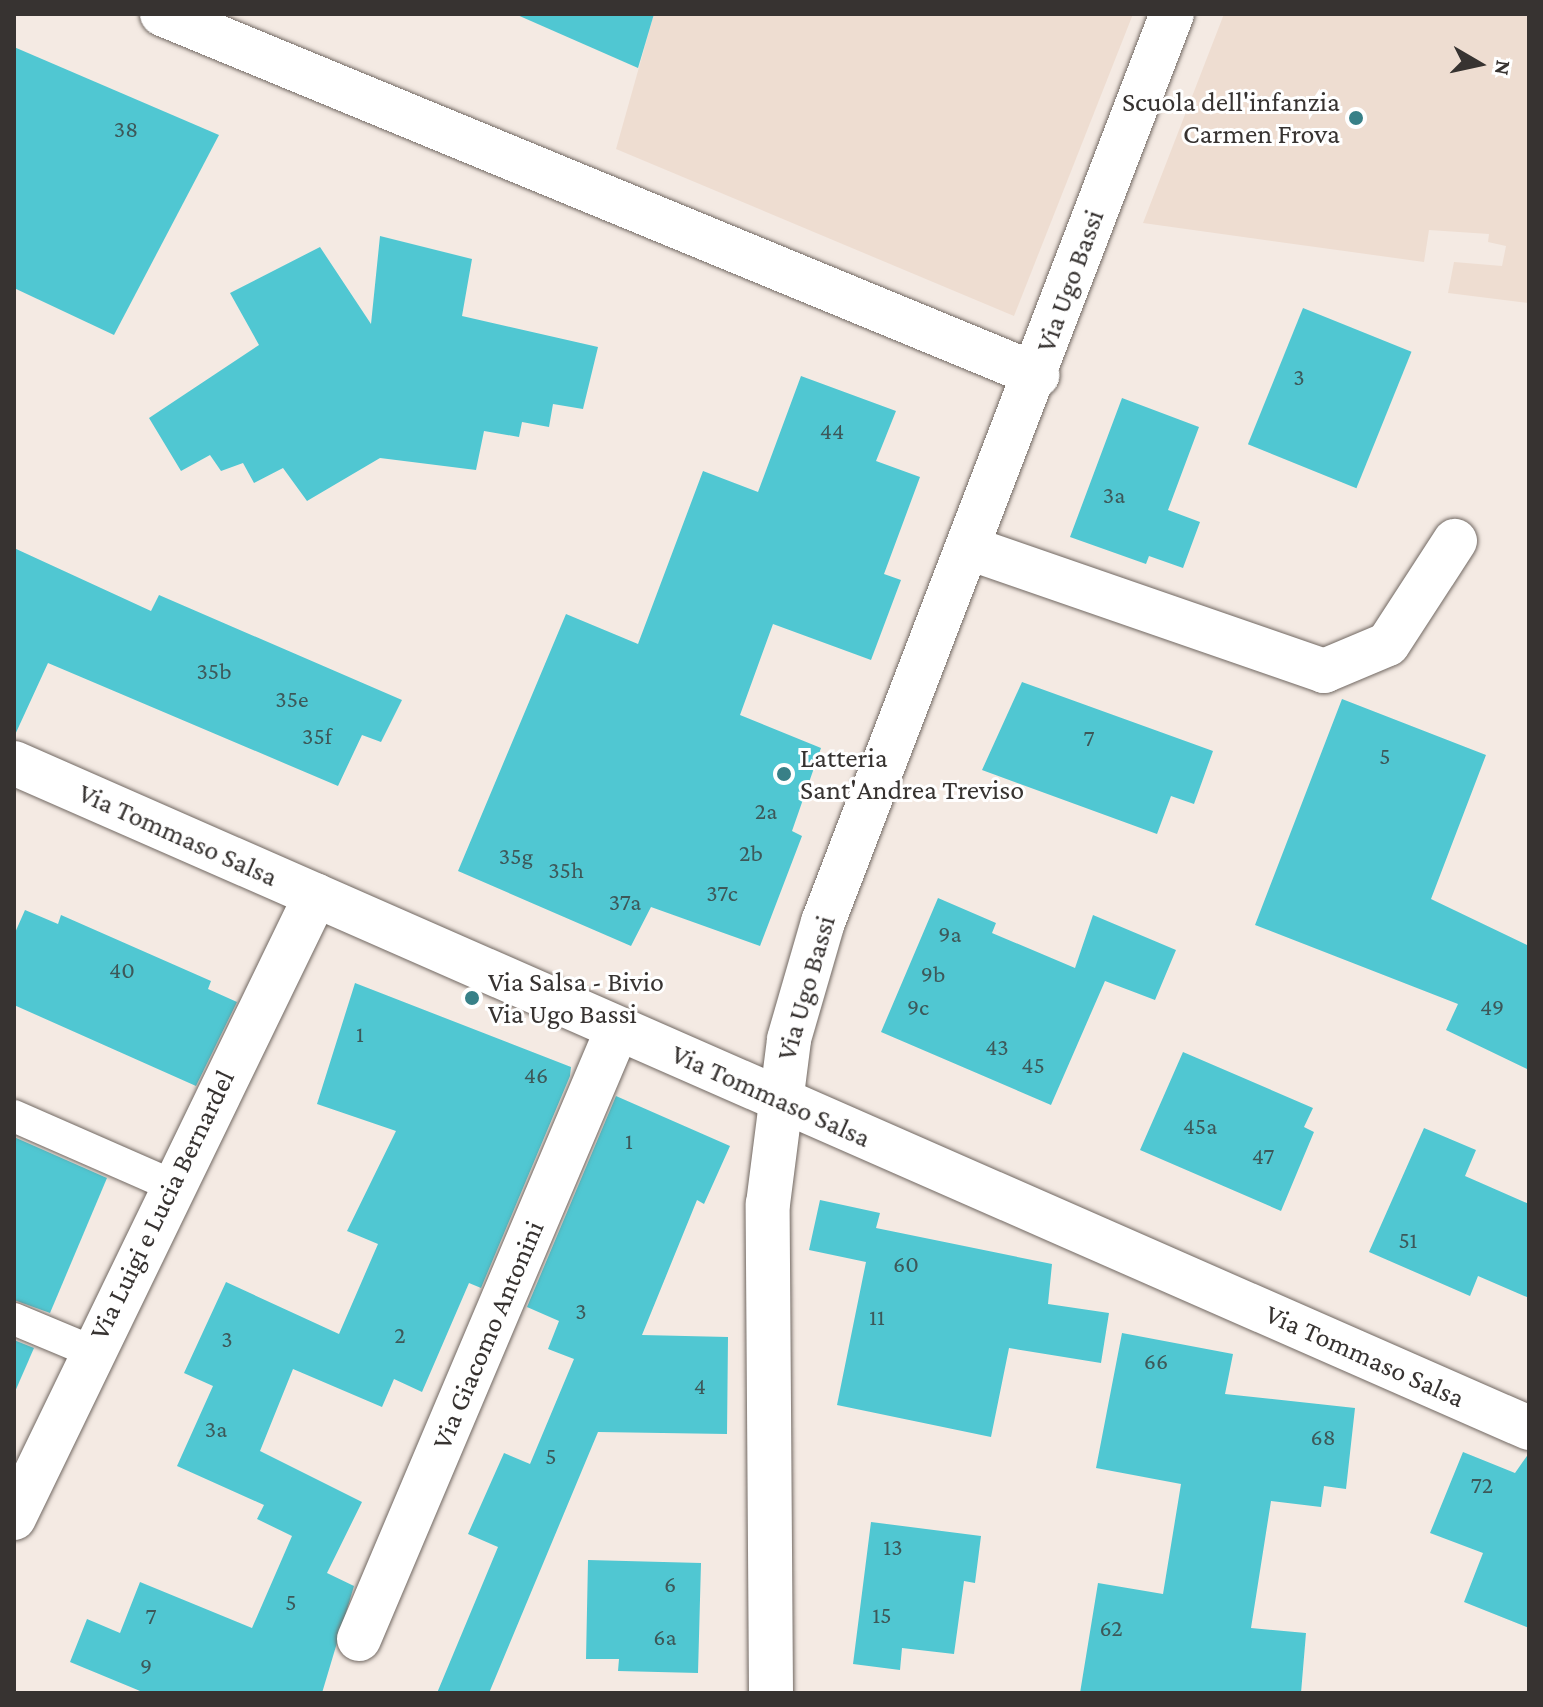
<!DOCTYPE html>
<style>
body{margin:0}
#map{position:relative;width:1543px;height:1707px;overflow:hidden;background:#f4eae3;font-family:"Crimson Pro",serif}
div>[style]{position:absolute}
[style*='--x']{left:calc(var(--x)*1px);top:calc(var(--y)*1px);width:calc(var(--w)*1px);rotate:calc(var(--a)*1deg)}
.built>*{inset:0;background:#eeddd1}
.building>*{inset:0;background:#50c7d2;transform-origin:0 0}
.roads{filter:drop-shadow(0 0 2px #716862) drop-shadow(0 0 2px #716862)}
.service>*{height:32px;margin:-16px;padding:0 16px;transform-origin:16px;border-radius:16px;background:#fff}
.minor>*{height:44px;margin:-22px;padding:0 22px;transform-origin:22px;border-radius:22px;background:#fff}
.dots>*{width:22px;height:22px;translate:-50% -50%;box-sizing:border-box;border:4px solid #fff;border-radius:50%}
span{translate:-50% -50%;white-space:nowrap;text-align:center;line-height:1.15;-webkit-text-stroke:6px #fff;paint-order:stroke}
.number-label{font-size:24px;color:#3d5859}
.number-label span{-webkit-text-stroke-width:0}
.poi-label{font-size:28px;color:#373331}
.right{translate:-100% -50%;text-align:right}
.left{translate:0 -50%;text-align:left}
.street-label{font-size:28px;color:#373331}
.frame{position:absolute;inset:0;border:16px solid #373331;pointer-events:none}
.north{position:absolute;left:1439px;top:24px;width:80px;height:80px;-webkit-text-stroke:6px #fff;paint-order:stroke;rotate:99deg;font-size:22px;font-weight:700;line-height:32px;text-align:center;color:#373331}
.north::after{content:'';display:block;margin:auto;width:28px;height:36px;background:#373331;clip-path:polygon(50% 0,100% 100%,50% 72%,0 100%)}
</style>
<div id="map">
<div class="built">
<i style="clip-path:polygon(654px 14px,1133px 14px,1014px 316px,616px 149px)"></i>
<i style="clip-path:polygon(1224px 14px,1529px 14px,1529px 303px,1448px 293px,1454px 262px,1502px 266px,1506px 246px,1488px 242px,1489px 234px,1429px 230px,1424px 262px,1143px 223px)"></i>
</div>
<div class="building">
<i style="clip-path:polygon(515px 14px,654px 14px,638px 68px)"></i>
<i style="clip-path:polygon(14px 47px,219px 135px,114px 335px,14px 288px)"></i>
<i style="clip-path:polygon(380px 236px,472px 259px,462px 316px,598px 347px,583px 409px,553px 404px,549px 427px,522px 422px,519px 437px,484px 431px,476px 470px,380px 458px,307px 501px,283px 468px,254px 483px,243px 463px,221px 471px,210px 455px,181px 471px,149px 418px,259px 345px,230px 293px,320px 247px,371px 324px)"></i>
<i style="left:1303px;top:308px;width:117px;height:147px;rotate:22deg"></i>
<i style="clip-path:polygon(801px 376px,896px 411px,876px 461px,920px 477px,884px 574px,901px 580px,871px 660px,773px 624px,740px 715px,821px 748px,792px 831px,802px 836px,760px 946px,651px 907px,631px 946px,458px 871px,566px 614px,638px 644px,703px 471px,758px 492px)"></i>
<i style="clip-path:polygon(1122px 398px,1199px 427px,1168px 510px,1200px 522px,1183px 568px,1149px 556px,1146px 564px,1070px 537px)"></i>
<i style="clip-path:polygon(14px 548px,151px 611px,159px 595px,402px 700px,381px 742px,362px 735px,338px 786px,48px 663px,14px 737px)"></i>
<i style="clip-path:polygon(1022px 682px,1213px 751px,1194px 804px,1171px 796px,1157px 834px,982px 770px)"></i>
<i style="clip-path:polygon(1342px 699px,1486px 755px,1431px 899px,1529px 946px,1529px 1070px,1446px 1030px,1458px 1004px,1255px 925px)"></i>
<i style="clip-path:polygon(938px 898px,996px 923px,992px 933px,1075px 968px,1093px 915px,1176px 950px,1155px 1000px,1105px 981px,1051px 1105px,881px 1032px)"></i>
<i style="clip-path:polygon(25px 910px,58px 924px,61px 915px,211px 981px,208px 989px,237px 1002px,196px 1086px,14px 1005px,14px 935px)"></i>
<i style="clip-path:polygon(355px 983px,571px 1067px,570px 1076px,481px 1288px,469px 1283px,422px 1392px,394px 1379px,382px 1407px,293px 1369px,260px 1451px,362px 1502px,327px 1573px,354px 1586px,322px 1693px,145px 1693px,70px 1662px,87px 1619px,120px 1633px,140px 1582px,252px 1628px,292px 1536px,257px 1519px,264px 1505px,177px 1466px,213px 1386px,184px 1373px,226px 1282px,339px 1334px,378px 1244px,347px 1231px,396px 1131px,317px 1104px)"></i>
<i style="clip-path:polygon(1183px 1052px,1313px 1108px,1304px 1127px,1314px 1132px,1281px 1211px,1140px 1150px)"></i>
<i style="clip-path:polygon(616px 1096px,730px 1146px,704px 1204px,697px 1200px,642px 1335px,728px 1337px,727px 1434px,598px 1432px,489px 1693px,437px 1693px,498px 1547px,468px 1534px,504px 1453px,530px 1464px,574px 1359px,548px 1349px,559px 1321px,527px 1307px)"></i>
<i style="clip-path:polygon(1424px 1128px,1476px 1150px,1465px 1176px,1529px 1204px,1529px 1298px,1478px 1276px,1470px 1296px,1369px 1252px)"></i>
<i style="clip-path:polygon(14px 1137px,107px 1178px,50px 1313px,14px 1300px)"></i>
<i style="clip-path:polygon(820px 1200px,880px 1213px,876px 1228px,1052px 1264px,1048px 1304px,1109px 1313px,1101px 1363px,1009px 1348px,991px 1437px,837px 1405px,866px 1262px,809px 1250px)"></i>
<i style="clip-path:polygon(1122px 1333px,1233px 1354px,1225px 1394px,1355px 1408px,1346px 1489px,1324px 1486px,1321px 1507px,1271px 1501px,1251px 1628px,1306px 1633px,1301px 1693px,1080px 1693px,1098px 1583px,1163px 1594px,1181px 1484px,1096px 1468px)"></i>
<i style="clip-path:polygon(14px 1340px,34px 1348px,14px 1394px)"></i>
<i style="clip-path:polygon(1463px 1452px,1515px 1473px,1529px 1453px,1529px 1628px,1464px 1602px,1483px 1553px,1430px 1533px)"></i>
<i style="clip-path:polygon(871px 1522px,981px 1536px,975px 1583px,964px 1581px,954px 1654px,902px 1648px,900px 1670px,853px 1664px)"></i>
<i style="clip-path:polygon(588px 1560px,701px 1563px,698px 1673px,618px 1671px,619px 1659px,586px 1659px)"></i>
</div>
<div class="roads">
<div class="service">
<i style="--x:14;--y:1116;--w:171;--a:23.7"></i>
<i style="--x:14;--y:1319;--w:83;--a:22.6"></i>
</div>
<div class="minor">
<i style="--x:162;--y:14;--w:947;--a:22.42"></i>
<i style="--x:969;--y:548;--w:376;--a:19.1"></i>
<i style="--x:1324;--y:671;--w:69;--a:-22.9"></i>
<i style="--x:1388;--y:644;--w:123;--a:-57"></i>
<i style="--x:14;--y:763;--w:1655;--a:23.7"></i>
<i style="--x:14;--y:1518;--w:692;--a:-64.14"></i>
<i style="--x:359;--y:1639;--w:661;--a:-67.04"></i>
<i style="--x:771;--y:1693;--w:489;--a:-90.4"></i>
<i style="--x:768;--y:1204;--w:166;--a:-82.7"></i>
<i style="--x:789;--y:1039;--w:122;--a:-73.8"></i>
<i style="--x:823;--y:922;--w:973;--a:-68.98"></i>
</div>
</div>
<div class="dots">
<i style="left:1356px;top:118px;background:#388087"></i>
<i style="left:784px;top:774px;background:#388087"></i>
<i style="left:472px;top:998px;background:#388087"></i>
</div>
<div class="number-label">
<span style="left:126px;top:129px">38</span>
<span style="left:1299px;top:377px">3</span>
<span style="left:832px;top:431px">44</span>
<span style="left:1114px;top:495px">3a</span>
<span style="left:214px;top:671px">35b</span>
<span style="left:292px;top:699px">35e</span>
<span style="left:317px;top:736px">35f</span>
<span style="left:1089px;top:738px">7</span>
<span style="left:1385px;top:756px">5</span>
<span style="left:766px;top:811px">2a</span>
<span style="left:751px;top:853px">2b</span>
<span style="left:516px;top:856px">35g</span>
<span style="left:566px;top:870px">35h</span>
<span style="left:722px;top:893px">37c</span>
<span style="left:625px;top:902px">37a</span>
<span style="left:950px;top:934px">9a</span>
<span style="left:122px;top:970px">40</span>
<span style="left:933px;top:974px">9b</span>
<span style="left:918px;top:1007px">9c</span>
<span style="left:1492px;top:1007px">49</span>
<span style="left:360px;top:1034px">1</span>
<span style="left:997px;top:1047px">43</span>
<span style="left:1033px;top:1065px">45</span>
<span style="left:536px;top:1075px">46</span>
<span style="left:1200px;top:1126px">45a</span>
<span style="left:629px;top:1141px">1</span>
<span style="left:1263px;top:1156px">47</span>
<span style="left:1408px;top:1240px">51</span>
<span style="left:906px;top:1264px">60</span>
<span style="left:581px;top:1311px">3</span>
<span style="left:877px;top:1317px">11</span>
<span style="left:400px;top:1335px">2</span>
<span style="left:227px;top:1339px">3</span>
<span style="left:1156px;top:1361px">66</span>
<span style="left:700px;top:1386px">4</span>
<span style="left:216px;top:1429px">3a</span>
<span style="left:1323px;top:1437px">68</span>
<span style="left:551px;top:1456px">5</span>
<span style="left:1482px;top:1485px">72</span>
<span style="left:893px;top:1547px">13</span>
<span style="left:670px;top:1584px">6</span>
<span style="left:291px;top:1602px">5</span>
<span style="left:882px;top:1615px">15</span>
<span style="left:151px;top:1616px">7</span>
<span style="left:1111px;top:1628px">62</span>
<span style="left:665px;top:1637px">6a</span>
<span style="left:146px;top:1666px">9</span>
</div>
<div class="poi-label">
<span class="right" style="left:1340px;top:118px">Scuola dell'infanzia<br>Carmen Frova</span>
<span class="left" style="left:800px;top:774px">Latteria<br>Sant'Andrea Treviso</span>
<span class="left" style="left:488px;top:998px">Via Salsa - Bivio<br>Via Ugo Bassi</span>
</div>
<div class="street-label">
<span style="left:1070px;top:281px;rotate:-70deg">Via Ugo Bassi</span>
<span style="left:178px;top:835px;rotate:24deg">Via Tommaso Salsa</span>
<span style="left:806px;top:988px;rotate:-74deg">Via Ugo Bassi</span>
<span style="left:771px;top:1096px;rotate:24deg">Via Tommaso Salsa</span>
<span style="left:162px;top:1205px;rotate:-64deg">Via Luigi e Lucia Bernardel</span>
<span style="left:488px;top:1335px;rotate:-67deg">Via Giacomo Antonini</span>
<span style="left:1365px;top:1356px;rotate:24deg">Via Tommaso Salsa</span>
</div>
<div class="frame"></div>
<div class="north">N</div>
</div>
